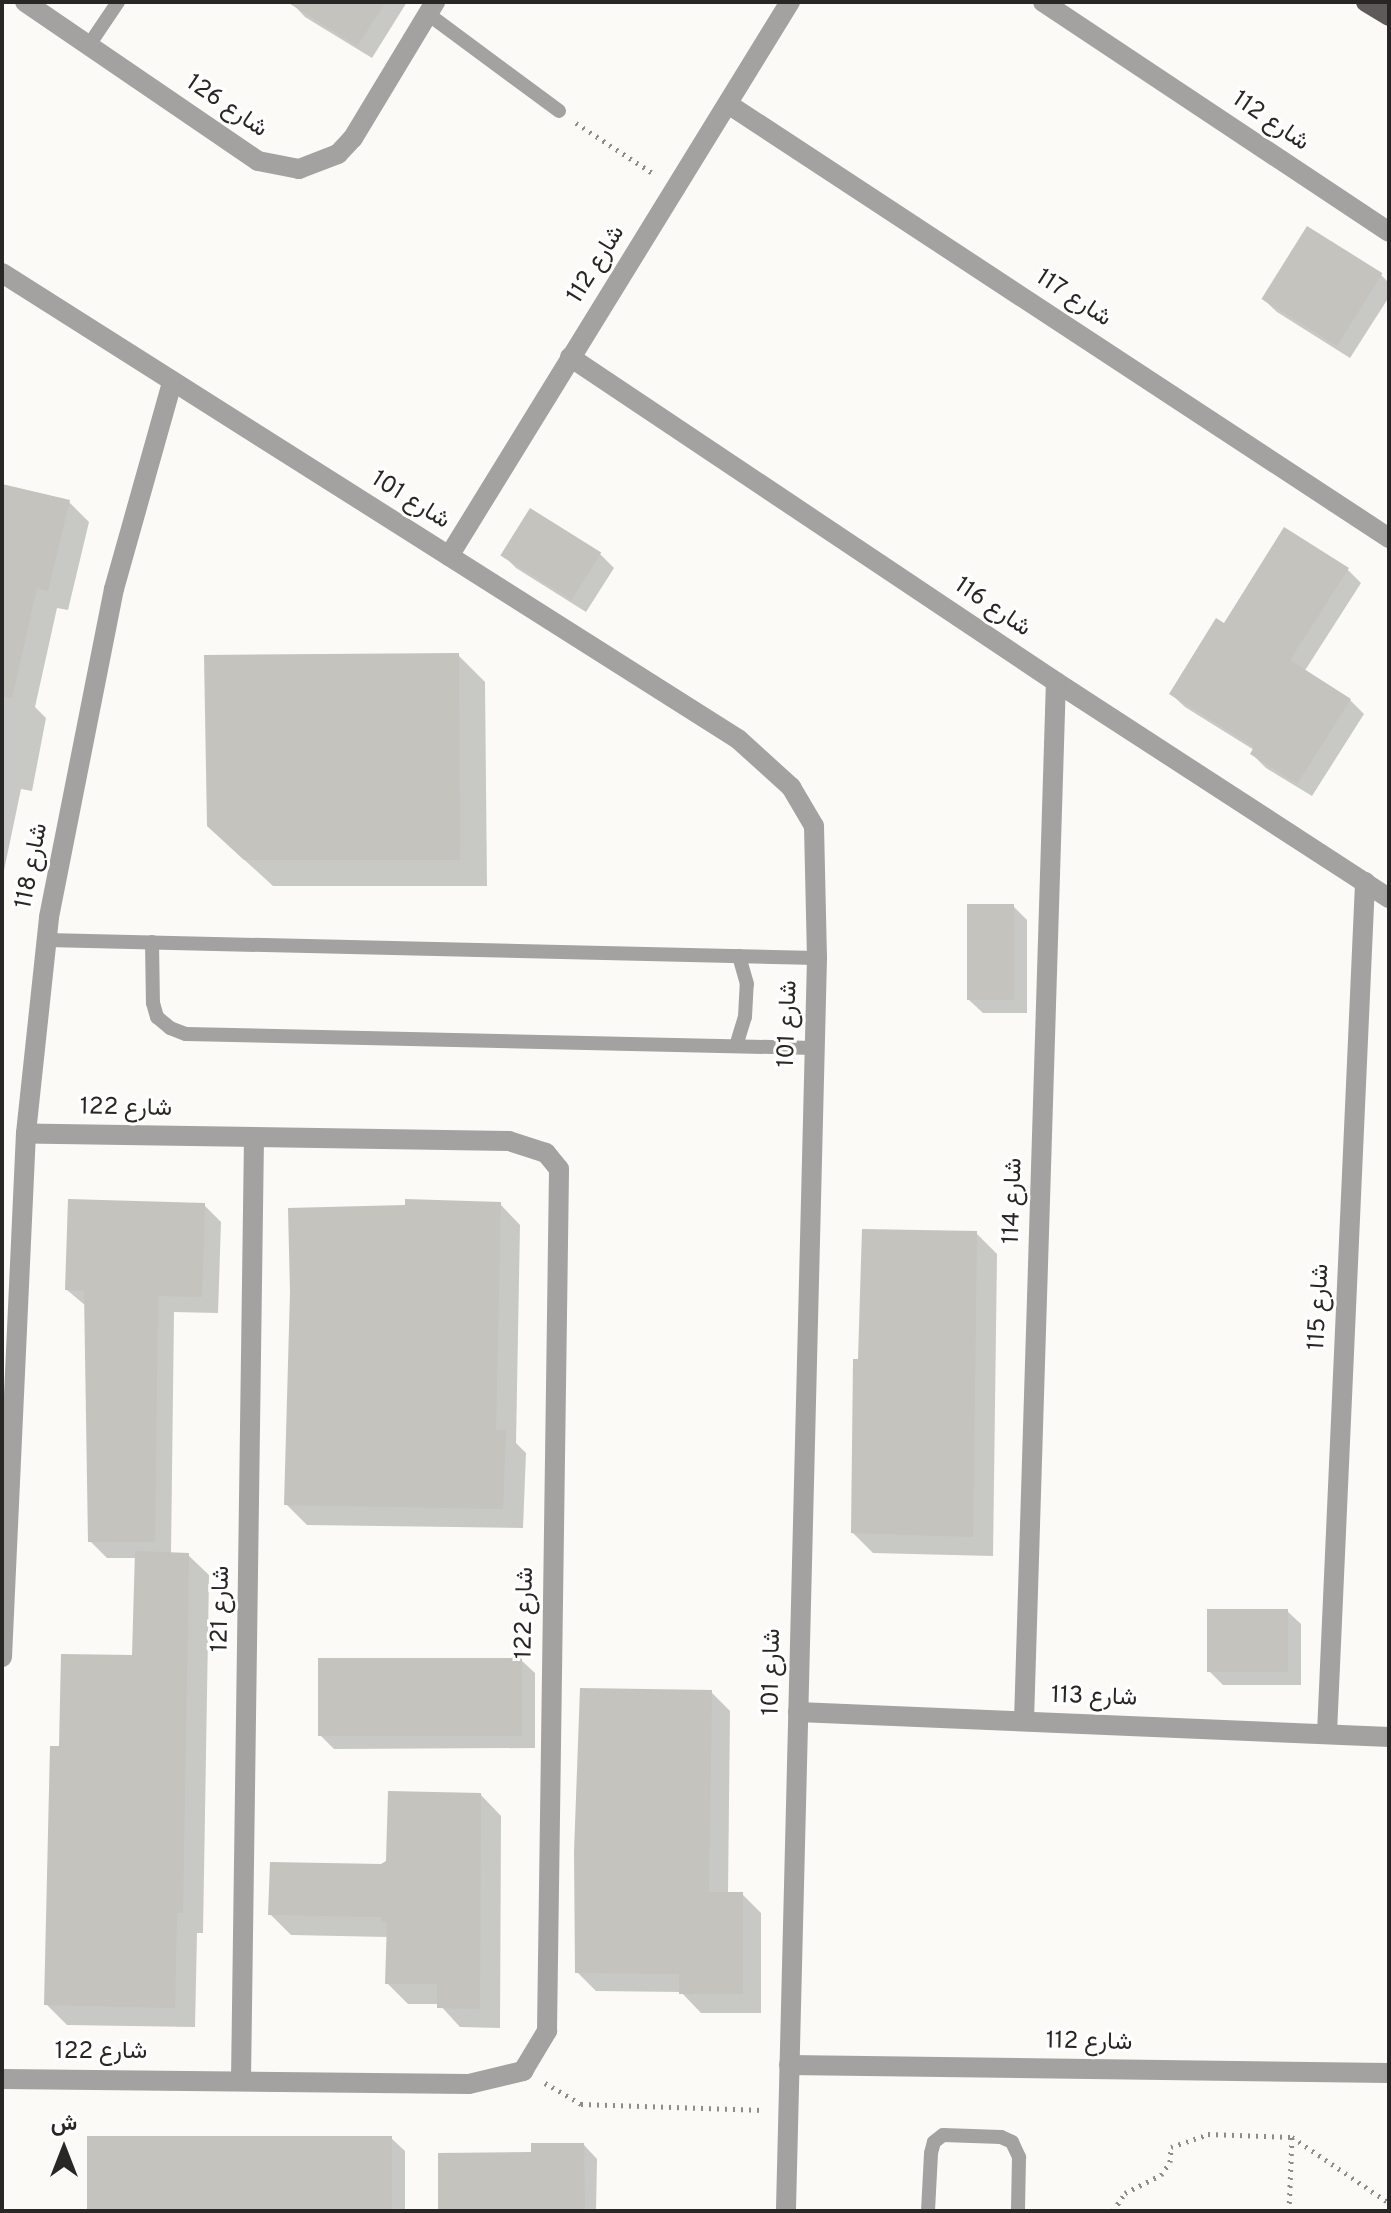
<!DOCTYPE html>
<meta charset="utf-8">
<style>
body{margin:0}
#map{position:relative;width:1391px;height:2213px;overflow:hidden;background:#fbfaf6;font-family:Overpass,Vazirmatn,sans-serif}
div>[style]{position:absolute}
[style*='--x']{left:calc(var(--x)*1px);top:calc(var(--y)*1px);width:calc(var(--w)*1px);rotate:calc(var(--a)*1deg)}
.shadow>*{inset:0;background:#0003}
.building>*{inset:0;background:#c4c3be;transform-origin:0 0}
.path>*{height:5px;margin-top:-2.5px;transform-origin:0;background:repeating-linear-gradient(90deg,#8d8c89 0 2px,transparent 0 8px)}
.lane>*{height:14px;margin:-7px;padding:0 7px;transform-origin:7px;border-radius:7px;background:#a3a2a0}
.street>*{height:20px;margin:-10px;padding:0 10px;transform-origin:10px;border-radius:10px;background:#a3a2a0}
.primary>*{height:20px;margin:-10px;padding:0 10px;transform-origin:10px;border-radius:10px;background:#5d5a58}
span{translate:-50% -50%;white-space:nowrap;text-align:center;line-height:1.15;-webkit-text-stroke:6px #fff;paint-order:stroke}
.street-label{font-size:24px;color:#282725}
.frame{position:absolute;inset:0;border:4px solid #282725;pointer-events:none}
.north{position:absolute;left:24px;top:2109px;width:80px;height:80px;-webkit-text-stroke:6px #fff;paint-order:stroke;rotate:0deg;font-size:22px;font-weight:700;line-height:32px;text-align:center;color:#282725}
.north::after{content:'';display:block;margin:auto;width:28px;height:36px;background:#282725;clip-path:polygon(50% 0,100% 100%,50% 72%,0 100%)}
</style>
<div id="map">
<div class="shadow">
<i style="clip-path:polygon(407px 2px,372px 58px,305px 17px,292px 3px)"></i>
<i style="clip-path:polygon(1381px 275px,1389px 283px,1389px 297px,1350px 358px,1277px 312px,1263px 299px)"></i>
<i style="clip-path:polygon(2px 486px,69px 502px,89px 522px,68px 610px,57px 608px,35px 707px,46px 718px,32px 791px,21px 789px,2px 880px)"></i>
<i style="clip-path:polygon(530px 511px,600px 554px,614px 568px,586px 612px,516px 568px,503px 555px)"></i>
<i style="clip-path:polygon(1347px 569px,1361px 583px,1304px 672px,1350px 700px,1364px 714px,1312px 796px,1266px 768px,1252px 754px,1254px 750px,1185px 707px,1171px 694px,1224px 626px)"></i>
<i style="clip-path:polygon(458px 655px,485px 682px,487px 886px,273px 886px,237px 853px)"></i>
<i style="clip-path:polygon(1013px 906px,1027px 920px,1027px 1013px,983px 1013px,969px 1000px)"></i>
<i style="clip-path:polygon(500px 1204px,520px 1225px,516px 1443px,526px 1453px,523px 1528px,307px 1525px,286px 1504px)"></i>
<i style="clip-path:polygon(204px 1205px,221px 1222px,218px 1313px,174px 1312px,171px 1554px,188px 1555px,209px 1575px,203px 1933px,197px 1933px,195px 2027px,67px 2025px,46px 2004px,61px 1748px,134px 1657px,137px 1558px,107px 1558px,90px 1541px,86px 1306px,67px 1290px)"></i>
<i style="clip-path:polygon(976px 1233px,997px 1254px,993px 1556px,873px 1553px,853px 1533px,860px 1361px)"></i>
<i style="clip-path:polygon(1287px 1611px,1301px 1624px,1301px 1685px,1223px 1685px,1209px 1671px)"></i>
<i style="clip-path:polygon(521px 1660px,535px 1673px,535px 1748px,334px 1749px,320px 1735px)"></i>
<i style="clip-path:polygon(711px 1692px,730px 1711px,728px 1894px,742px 1894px,761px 1913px,761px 2013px,701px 2013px,681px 1992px,596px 1991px,577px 1972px)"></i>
<i style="clip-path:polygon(481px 1795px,501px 1816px,500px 2028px,460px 2027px,439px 2004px,408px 2004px,387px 1983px,388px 1937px,291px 1935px,270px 1914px,382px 1866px)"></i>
<i style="clip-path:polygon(391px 2138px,405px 2151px,405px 2211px,89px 2211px)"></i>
<i style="clip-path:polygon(584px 2145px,597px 2159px,596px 2211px,440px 2211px,533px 2154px)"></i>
</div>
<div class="building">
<i style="clip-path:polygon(287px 2px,386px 2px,357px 46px)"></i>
<i style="left:1307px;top:226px;width:89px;height:86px;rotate:32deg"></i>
<i style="clip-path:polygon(2px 484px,70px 500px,48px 591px,37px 588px,12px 698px,2px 696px)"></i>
<i style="left:530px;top:508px;width:84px;height:56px;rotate:32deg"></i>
<i style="clip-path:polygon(1284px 527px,1349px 568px,1290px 660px,1351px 699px,1297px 784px,1250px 754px,1254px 747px,1169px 694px,1216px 618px,1224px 623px)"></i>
<i style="clip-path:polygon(459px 653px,460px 860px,244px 860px,207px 826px,204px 655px)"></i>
<i style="left:967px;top:904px;width:47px;height:96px"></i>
<i style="clip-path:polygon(68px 1199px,205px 1203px,202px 1297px,158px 1296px,155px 1542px,88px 1542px,84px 1291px,65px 1290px)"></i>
<i style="clip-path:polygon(405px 1199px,501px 1202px,496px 1430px,506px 1430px,503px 1509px,284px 1505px,290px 1292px,288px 1208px,405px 1205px)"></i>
<i style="clip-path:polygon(862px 1229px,977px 1231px,973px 1537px,851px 1533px,853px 1359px,858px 1359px)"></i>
<i style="clip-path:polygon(135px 1551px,189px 1553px,183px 1913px,177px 1913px,175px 2008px,44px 2005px,50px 1746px,59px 1746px,61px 1654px,132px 1655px)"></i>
<i style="left:1207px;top:1609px;width:81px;height:63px"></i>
<i style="left:318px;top:1658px;width:204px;height:78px"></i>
<i style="clip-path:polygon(580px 1688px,712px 1690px,709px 1892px,743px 1892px,743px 1994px,679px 1994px,679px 1974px,575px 1973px,574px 1852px)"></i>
<i style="clip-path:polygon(388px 1791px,481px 1793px,480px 2009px,437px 2008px,437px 1984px,385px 1984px,387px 1922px,381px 1922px,381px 1917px,268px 1915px,270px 1862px,381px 1864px,386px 1861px)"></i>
<i style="left:392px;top:2136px;width:75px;height:305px;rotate:90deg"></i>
<i style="clip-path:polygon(531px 2143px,584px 2143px,585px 2211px,438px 2211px,438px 2153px,531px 2152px)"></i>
</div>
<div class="path">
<i style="--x:576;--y:123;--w:93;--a:33.2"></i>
<i style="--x:545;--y:2083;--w:42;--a:30.3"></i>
<i style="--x:581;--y:2104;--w:184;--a:1.9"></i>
<i style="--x:1113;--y:2211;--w:22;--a:-56"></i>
<i style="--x:1125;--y:2193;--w:40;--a:-26.6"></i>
<i style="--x:1161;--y:2175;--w:16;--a:-55"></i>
<i style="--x:1170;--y:2162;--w:15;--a:-86"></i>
<i style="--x:1171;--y:2147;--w:39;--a:-19"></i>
<i style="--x:1208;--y:2134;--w:84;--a:2"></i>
<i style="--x:1292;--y:2137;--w:117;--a:34.2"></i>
<i style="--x:1289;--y:2211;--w:74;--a:-87.7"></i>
</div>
<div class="lane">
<i style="--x:428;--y:14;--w:163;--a:36.5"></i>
<i style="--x:89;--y:45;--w:52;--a:-56"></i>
<i style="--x:47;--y:940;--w:770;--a:1.34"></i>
<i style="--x:152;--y:942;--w:61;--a:89.1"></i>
<i style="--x:153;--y:1003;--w:15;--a:74"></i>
<i style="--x:157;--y:1017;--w:17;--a:40"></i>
<i style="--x:170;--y:1028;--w:17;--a:21"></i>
<i style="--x:186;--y:1034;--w:628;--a:1.28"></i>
<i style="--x:736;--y:1046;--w:30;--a:-73"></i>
<i style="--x:745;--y:1017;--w:33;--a:-87"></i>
<i style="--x:747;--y:984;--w:29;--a:-106"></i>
<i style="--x:928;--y:2211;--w:58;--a:-87"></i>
<i style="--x:931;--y:2153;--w:11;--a:-75"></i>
<i style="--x:934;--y:2142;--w:11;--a:-38"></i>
<i style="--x:943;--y:2135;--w:58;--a:2"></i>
<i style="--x:1001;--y:2137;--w:12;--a:24"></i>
<i style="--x:1012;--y:2142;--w:17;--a:65"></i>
<i style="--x:1019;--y:2157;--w:54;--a:91.1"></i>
</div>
<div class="street">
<i style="--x:25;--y:2;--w:282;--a:34.3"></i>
<i style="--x:258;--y:161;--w:42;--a:11"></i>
<i style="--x:299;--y:169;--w:42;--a:-21"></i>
<i style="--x:338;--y:154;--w:22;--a:-47"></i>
<i style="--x:353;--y:138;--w:159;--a:-58.9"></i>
<i style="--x:1043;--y:2;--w:415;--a:33.6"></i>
<i style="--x:728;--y:104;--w:791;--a:33.29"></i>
<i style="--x:2;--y:273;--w:871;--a:32.34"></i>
<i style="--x:738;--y:739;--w:72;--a:42.2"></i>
<i style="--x:791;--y:787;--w:45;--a:59.5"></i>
<i style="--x:814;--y:826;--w:132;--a:88.7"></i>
<i style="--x:817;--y:958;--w:1253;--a:91.42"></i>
<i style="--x:570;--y:357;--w:585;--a:33.77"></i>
<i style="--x:1056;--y:682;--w:397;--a:33"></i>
<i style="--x:449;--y:556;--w:651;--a:-58.39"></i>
<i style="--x:2;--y:1657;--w:525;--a:-87.38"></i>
<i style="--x:26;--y:1133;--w:217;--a:-83.9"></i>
<i style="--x:49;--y:917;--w:334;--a:-78.8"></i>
<i style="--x:114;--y:589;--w:214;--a:-74.3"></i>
<i style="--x:798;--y:1712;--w:592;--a:2.42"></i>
<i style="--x:1024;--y:1721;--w:1039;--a:-88.24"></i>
<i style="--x:1327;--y:1733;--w:852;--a:-87.44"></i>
<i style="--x:789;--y:2065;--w:600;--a:0.76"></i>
<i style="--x:2;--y:2079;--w:467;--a:0.6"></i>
<i style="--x:469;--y:2084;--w:56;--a:-13.5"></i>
<i style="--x:523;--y:2071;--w:47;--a:-59"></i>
<i style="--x:547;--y:2031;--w:862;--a:-89.2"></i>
<i style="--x:559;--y:1169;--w:21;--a:-129"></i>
<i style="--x:546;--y:1153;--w:39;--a:-162"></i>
<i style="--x:509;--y:1141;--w:483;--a:-179.1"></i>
<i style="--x:241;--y:2080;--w:942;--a:-89.21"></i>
</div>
<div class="primary">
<i style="--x:1366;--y:2;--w:27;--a:31"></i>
</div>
<div class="street-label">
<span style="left:226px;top:107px;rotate:34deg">شارع 126</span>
<span style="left:1270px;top:122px;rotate:34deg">شارع 112</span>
<span style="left:597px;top:265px;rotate:-58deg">شارع 112</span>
<span style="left:1073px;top:299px;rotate:33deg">شارع 117</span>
<span style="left:410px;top:501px;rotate:32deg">شارع 101</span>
<span style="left:992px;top:608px;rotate:34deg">شارع 116</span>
<span style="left:33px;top:866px;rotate:-79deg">شارع 118</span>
<span style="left:789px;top:1024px;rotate:-88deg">شارع 101</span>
<span style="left:126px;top:1109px;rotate:1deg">شارع 122</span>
<span style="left:1014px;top:1201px;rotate:-88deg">شارع 114</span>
<span style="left:1320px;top:1307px;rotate:-87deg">شارع 115</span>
<span style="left:222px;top:1609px;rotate:-89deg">شارع 121</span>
<span style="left:526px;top:1613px;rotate:-89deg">شارع 122</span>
<span style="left:773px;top:1672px;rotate:-89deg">شارع 101</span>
<span style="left:1094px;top:1698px;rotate:2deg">شارع 113</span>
<span style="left:1089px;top:2043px;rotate:1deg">شارع 112</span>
<span style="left:101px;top:2053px">شارع 122</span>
</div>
<div class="frame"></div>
<div class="north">ش</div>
</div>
